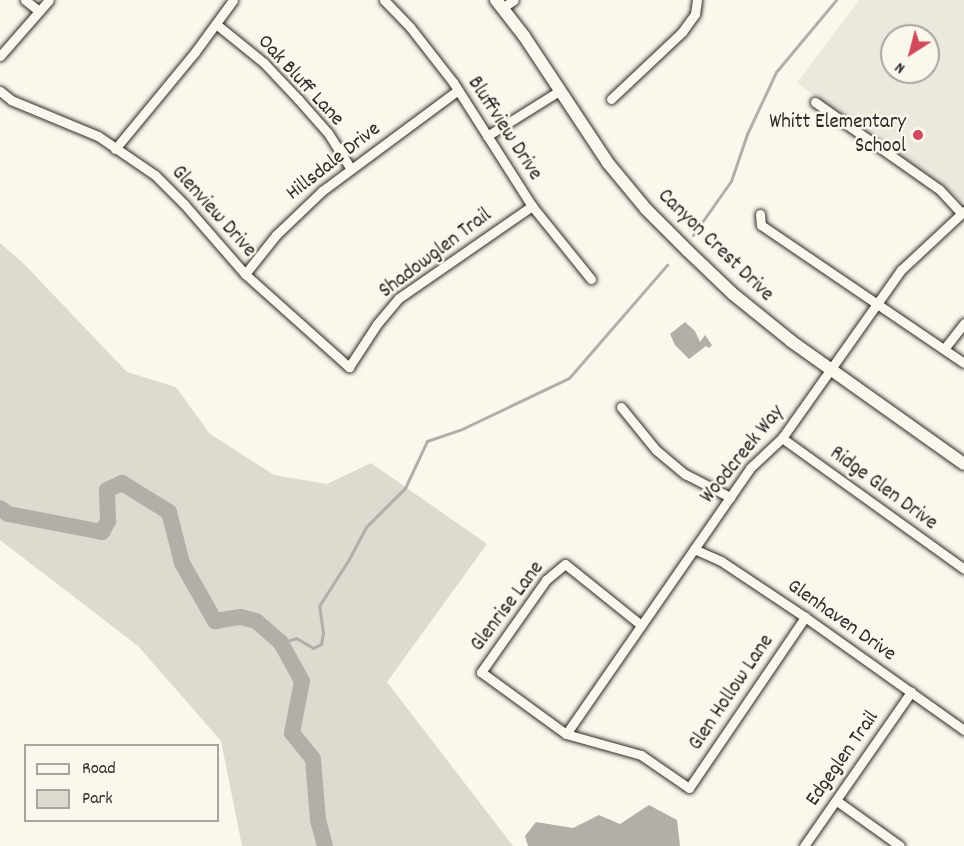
<!DOCTYPE html>
<style>
body{margin:0}
#map{position:relative;width:964px;height:846px;overflow:hidden;background:#fbf7ec;font-family:Dekko,sans-serif}
div>[style]{position:absolute}
[style*='--x']{left:calc(var(--x)*1px);top:calc(var(--y)*1px);width:calc(var(--w)*1px);rotate:calc(var(--a)*1deg)}
.built>*{inset:0;background:#ebe8de}
.green>*{inset:0;background:#dddad0}
.water>*{inset:0;background:#b1afa7}
.stream>*{height:3px;margin:-1.5px;padding:0 1.5px;transform-origin:1.5px;border-radius:1.5px;background:#b1afa7}
.river>*{height:16px;margin:-8px;padding:0 8px;transform-origin:8px;border-radius:8px;background:#b1afa7}
.roads{filter:drop-shadow(0 0 2px #2b2b2b) drop-shadow(0 0 2px #2b2b2b)}
.minor>*{height:9px;margin:-4.5px;padding:0 4.5px;transform-origin:4.5px;border-radius:4.5px;background:#fbf7ec}
.tertiary>*{height:12px;margin:-6px;padding:0 6px;transform-origin:6px;border-radius:6px;background:#fbf7ec}
.dots>*{width:16px;height:16px;translate:-50% -50%;box-sizing:border-box;border:3px solid #fbf7ec;border-radius:50%}
span{translate:-50% -50%;white-space:nowrap;text-align:center;line-height:1.15;-webkit-text-stroke:5px #fbf7ec;paint-order:stroke}
.street-label{font-size:21px;color:#2b2b2b}
.poi-label{font-size:21px;color:#2b2b2b}
.right{translate:-100% -50%;text-align:right}
.legend{position:absolute;left:24px;top:744px;width:195px;height:78px;box-sizing:border-box;background:#fbf7ec;border:2px solid #a8a59f;margin:0;padding:8px 10px;list-style:none;font-size:18px;color:#2b2b2b}
.legend li{display:flex;align-items:center;gap:12px;height:30px}
.legend b{width:30px;border:2px solid #a8a59f}
.north{position:absolute;left:880px;top:24px;width:60px;height:60px;box-sizing:border-box;background:#fbf7ec;border:2px solid #a8a59f;border-radius:50%;rotate:216deg;font-size:16px;font-weight:700;line-height:24px;text-align:center;color:#2b2b2b}
.north::after{content:'';display:block;margin:auto;width:21px;height:27px;background:#d1495b;clip-path:polygon(50% 0,100% 100%,50% 72%,0 100%)}
</style>
<div id="map">
<div class="built">
<i style="clip-path:polygon(evenodd,859px 0,964px 0,964px 201px,962px 202px,945px 187px,797px 83px,859px 0,892px 36px,928px 36px,928px 72px,892px 72px,892px 36px)"></i>
</div>
<div class="green">
<i style="clip-path:polygon(0 243px,23px 263px,127px 372px,176px 387px,210px 434px,274px 475px,327px 484px,371px 463px,487px 544px,387px 682px,513px 846px,242px 846px,221px 741px,138px 646px,0 540px)"></i>
</div>
<div class="water">
<i style="clip-path:polygon(685px 322px,695px 331px,700px 342px,705px 335px,712px 345px,709px 348px,706px 346px,689px 359px,675px 345px,670px 334px)"></i>
<i style="clip-path:polygon(649px 805px,677px 820px,680px 846px,528px 846px,525px 836px,536px 822px,573px 828px,599px 815px,620px 824px)"></i>
</div>
<div class="stream">
<i style="--x:693;--y:235;--w:66;--a:-54.9"></i>
<i style="--x:731;--y:181;--w:50;--a:-71.2"></i>
<i style="--x:747;--y:134;--w:68;--a:-64.9"></i>
<i style="--x:776;--y:72;--w:94;--a:-50.2"></i>
<i style="--x:281;--y:643;--w:16;--a:-18"></i>
<i style="--x:296;--y:638;--w:20;--a:30"></i>
<i style="--x:313;--y:648;--w:9;--a:-27"></i>
<i style="--x:321;--y:644;--w:11;--a:-80"></i>
<i style="--x:323;--y:633;--w:27;--a:-98"></i>
<i style="--x:319;--y:606;--w:56;--a:-57.4"></i>
<i style="--x:349;--y:559;--w:36;--a:-62"></i>
<i style="--x:366;--y:527;--w:55;--a:-45"></i>
<i style="--x:405;--y:488;--w:52;--a:-64.9"></i>
<i style="--x:427;--y:441;--w:39;--a:-19"></i>
<i style="--x:464;--y:428;--w:116;--a:-25.5"></i>
<i style="--x:569;--y:378;--w:150;--a:-49.1"></i>
</div>
<div class="river">
<i style="--x:0;--y:508;--w:10;--a:37"></i>
<i style="--x:8;--y:514;--w:96;--a:10.8"></i>
<i style="--x:102;--y:532;--w:13;--a:-61"></i>
<i style="--x:108;--y:521;--w:31;--a:-92"></i>
<i style="--x:107;--y:490;--w:17;--a:-25"></i>
<i style="--x:122;--y:483;--w:55;--a:31.7"></i>
<i style="--x:169;--y:512;--w:53;--a:75.7"></i>
<i style="--x:182;--y:563;--w:67;--a:60.4"></i>
<i style="--x:215;--y:621;--w:26;--a:-9"></i>
<i style="--x:241;--y:617;--w:16;--a:15"></i>
<i style="--x:256;--y:621;--w:33;--a:41"></i>
<i style="--x:281;--y:643;--w:43;--a:61.1"></i>
<i style="--x:302;--y:681;--w:53;--a:100.9"></i>
<i style="--x:292;--y:733;--w:33;--a:51"></i>
<i style="--x:313;--y:759;--w:61;--a:85.3"></i>
<i style="--x:318;--y:820;--w:27;--a:75"></i>
</div>
<div class="roads">
<div class="minor">
<i style="--x:25;--y:0;--w:18;--a:38"></i>
<i style="--x:384;--y:0;--w:37;--a:46"></i>
<i style="--x:410;--y:27;--w:70;--a:52"></i>
<i style="--x:453;--y:82;--w:147;--a:57.5"></i>
<i style="--x:532;--y:206;--w:94;--a:51.1"></i>
<i style="--x:502;--y:8;--w:14;--a:-34"></i>
<i style="--x:216;--y:24;--w:62;--a:39.1"></i>
<i style="--x:264;--y:63;--w:50;--a:46.6"></i>
<i style="--x:298;--y:99;--w:45;--a:48.6"></i>
<i style="--x:328;--y:133;--w:43;--a:57.4"></i>
<i style="--x:0;--y:56;--w:74;--a:-48.8"></i>
<i style="--x:0;--y:91;--w:14;--a:39"></i>
<i style="--x:11;--y:100;--w:94;--a:22.5"></i>
<i style="--x:98;--y:136;--w:69;--a:34.4"></i>
<i style="--x:155;--y:175;--w:41;--a:45"></i>
<i style="--x:184;--y:204;--w:93;--a:48.9"></i>
<i style="--x:245;--y:274;--w:140;--a:41.8"></i>
<i style="--x:349;--y:367;--w:51;--a:-56.9"></i>
<i style="--x:377;--y:324;--w:34;--a:-50"></i>
<i style="--x:399;--y:298;--w:162;--a:-34.7"></i>
<i style="--x:611;--y:99;--w:98;--a:-43.3"></i>
<i style="--x:682;--y:32;--w:22;--a:-54"></i>
<i style="--x:695;--y:14;--w:14;--a:-82"></i>
<i style="--x:815;--y:102;--w:151;--a:35.1"></i>
<i style="--x:939;--y:189;--w:33;--a:47"></i>
<i style="--x:487;--y:136;--w:85;--a:-32"></i>
<i style="--x:115;--y:149;--w:126;--a:-50.5"></i>
<i style="--x:195;--y:52;--w:64;--a:-53.8"></i>
<i style="--x:760;--y:214;--w:11;--a:85"></i>
<i style="--x:761;--y:225;--w:245;--a:34.2"></i>
<i style="--x:245;--y:274;--w:50;--a:-51.5"></i>
<i style="--x:276;--y:235;--w:64;--a:-43.7"></i>
<i style="--x:322;--y:191;--w:169;--a:-36.6"></i>
<i style="--x:944;--y:349;--w:33;--a:-52"></i>
<i style="--x:621;--y:407;--w:55;--a:50.9"></i>
<i style="--x:656;--y:450;--w:38;--a:40"></i>
<i style="--x:685;--y:474;--w:51;--a:27.1"></i>
<i style="--x:782;--y:438;--w:224;--a:35.7"></i>
<i style="--x:694;--y:549;--w:30;--a:24"></i>
<i style="--x:721;--y:561;--w:101;--a:33.7"></i>
<i style="--x:805;--y:617;--w:195;--a:35.4"></i>
<i style="--x:641;--y:625;--w:97;--a:-141.2"></i>
<i style="--x:565;--y:564;--w:25;--a:140"></i>
<i style="--x:546;--y:580;--w:113;--a:125.2"></i>
<i style="--x:481;--y:672;--w:105;--a:36.1"></i>
<i style="--x:566;--y:734;--w:78;--a:15.6"></i>
<i style="--x:641;--y:755;--w:58;--a:34.5"></i>
<i style="--x:689;--y:788;--w:207;--a:-55.8"></i>
<i style="--x:566;--y:734;--w:323;--a:-55.3"></i>
<i style="--x:750;--y:468;--w:44;--a:-43.2"></i>
<i style="--x:782;--y:438;--w:206;--a:-54.7"></i>
<i style="--x:901;--y:270;--w:86;--a:-43.1"></i>
<i style="--x:837;--y:801;--w:77;--a:35.5"></i>
<i style="--x:804;--y:846;--w:188;--a:-55.2"></i>
</div>
<div class="tertiary">
<i style="--x:496;--y:0;--w:46;--a:52.1"></i>
<i style="--x:524;--y:36;--w:152;--a:56.5"></i>
<i style="--x:608;--y:163;--w:60;--a:50.4"></i>
<i style="--x:646;--y:209;--w:59;--a:45"></i>
<i style="--x:688;--y:251;--w:62;--a:43.7"></i>
<i style="--x:733;--y:294;--w:75;--a:39"></i>
<i style="--x:791;--y:341;--w:212;--a:35.4"></i>
</div>
</div>
<div class="dots">
<i style="left:918px;top:135px;background:#d1495b"></i>
</div>
<div class="street-label">
<span style="left:300px;top:81px;rotate:47deg">Oak Bluff Lane</span>
<span style="left:504px;top:129px;rotate:57deg">Bluffview Drive</span>
<span style="left:334px;top:162px;rotate:-38deg">Hillsdale Drive</span>
<span style="left:213px;top:212px;rotate:48deg">Glenview Drive</span>
<span style="left:715px;top:246px;rotate:44deg">Canyon Crest Drive</span>
<span style="left:436px;top:254px;rotate:-37deg">Shadowglen Trail</span>
<span style="left:743px;top:455px;rotate:-51deg">Woodcreek Way</span>
<span style="left:883px;top:489px;rotate:36deg">Ridge Glen Drive</span>
<span style="left:508px;top:607px;rotate:-53deg">Glenrise Lane</span>
<span style="left:841px;top:621px;rotate:35deg">Glenhaven Drive</span>
<span style="left:732px;top:693px;rotate:-56deg">Glen Hollow Lane</span>
<span style="left:843px;top:759px;rotate:-55deg">Edgeglen Trail</span>
</div>
<div class="poi-label">
<span class="right" style="left:906px;top:135px">Whitt Elementary<br>School</span>
</div>
<ul class="legend">
<li><b style="height:8px;background:#fbf7ec"></b>Road</li>
<li><b style="height:16px;background:#dddad0"></b>Park</li>
</ul>
<div class="north">N</div>
</div>
